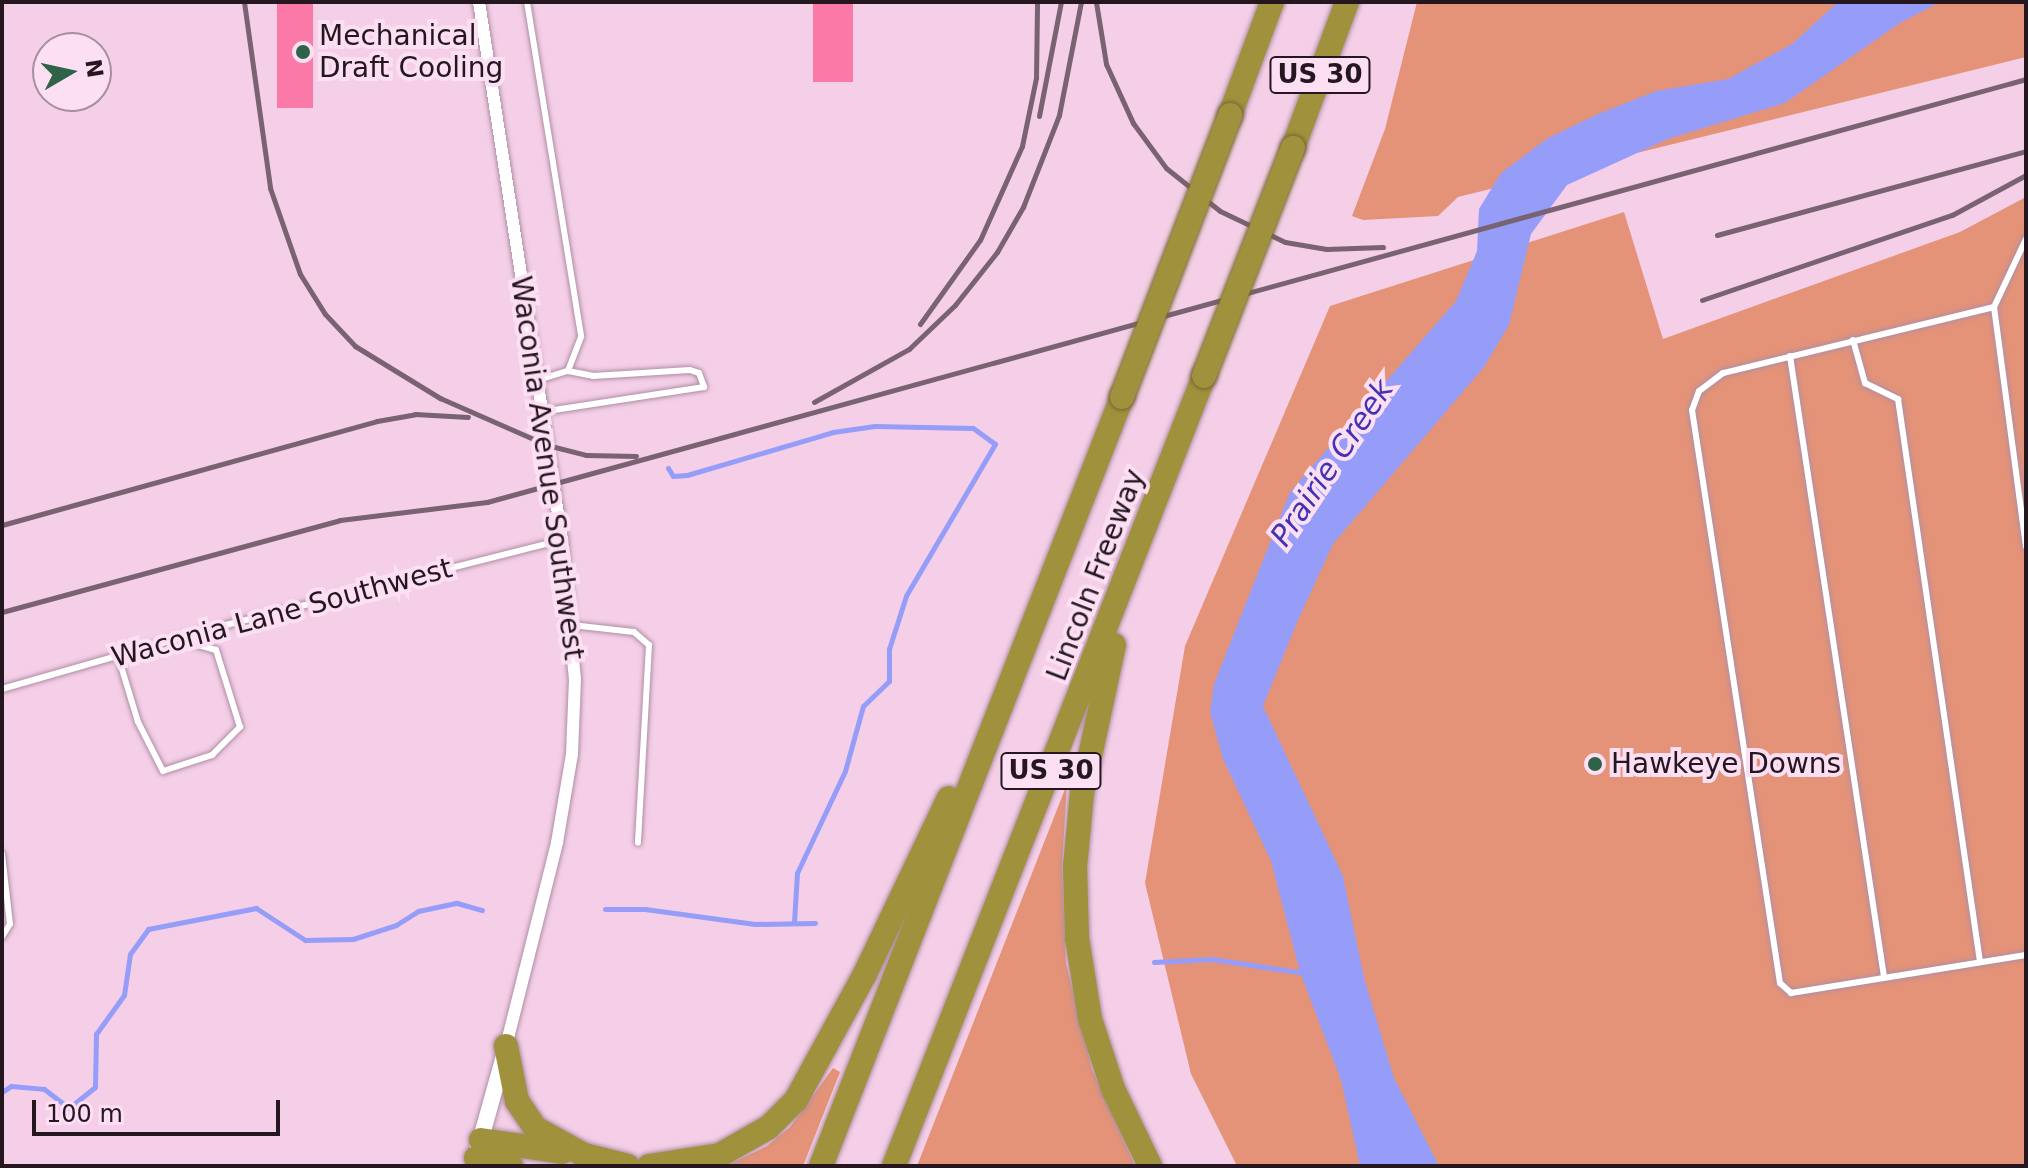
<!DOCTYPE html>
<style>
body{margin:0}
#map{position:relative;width:2028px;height:1168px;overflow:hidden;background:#f4cfe7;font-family:"DejaVu Sans",sans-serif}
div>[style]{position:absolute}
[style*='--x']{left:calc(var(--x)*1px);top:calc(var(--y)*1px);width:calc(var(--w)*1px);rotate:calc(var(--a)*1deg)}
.green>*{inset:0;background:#e49378}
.water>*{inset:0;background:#969df8}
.stream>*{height:5px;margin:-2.5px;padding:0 2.5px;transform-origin:2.5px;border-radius:2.5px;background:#969df8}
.building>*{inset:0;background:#fa79a7;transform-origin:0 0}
.roads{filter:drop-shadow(0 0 2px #b08ea4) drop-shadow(0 0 2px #b08ea4)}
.service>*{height:6px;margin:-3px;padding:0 3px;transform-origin:3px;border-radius:3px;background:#fff}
.minor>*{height:12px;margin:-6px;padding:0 6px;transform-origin:6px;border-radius:6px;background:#fff}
.tertiary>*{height:16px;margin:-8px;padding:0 8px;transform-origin:8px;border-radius:8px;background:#fff}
.motorway>*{height:24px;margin:-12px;padding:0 12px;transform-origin:12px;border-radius:12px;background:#a0923d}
.rail>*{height:5px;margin:-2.5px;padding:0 2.5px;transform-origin:2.5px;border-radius:2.5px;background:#796271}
.bridges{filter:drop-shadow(0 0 2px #756733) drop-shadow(0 0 2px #756733)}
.motorway-bridge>*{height:24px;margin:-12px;padding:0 12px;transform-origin:12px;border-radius:12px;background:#a0923d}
.dots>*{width:22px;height:22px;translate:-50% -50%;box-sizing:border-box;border:4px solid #fcdff2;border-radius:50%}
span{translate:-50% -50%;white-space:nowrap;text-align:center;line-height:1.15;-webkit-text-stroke:8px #fcdff2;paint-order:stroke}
.shield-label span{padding:2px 6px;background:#fcdff2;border:2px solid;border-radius:6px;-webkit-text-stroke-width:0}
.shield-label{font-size:26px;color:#241720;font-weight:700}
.poi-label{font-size:28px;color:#241720}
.left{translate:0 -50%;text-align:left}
.street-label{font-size:28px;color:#241720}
.water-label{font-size:30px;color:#4233b5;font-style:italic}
.frame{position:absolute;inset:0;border:4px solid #241720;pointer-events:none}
.north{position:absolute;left:32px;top:32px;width:80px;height:80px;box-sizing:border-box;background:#fcdff2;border:2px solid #a68f9e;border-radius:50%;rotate:81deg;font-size:22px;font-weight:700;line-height:32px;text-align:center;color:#241720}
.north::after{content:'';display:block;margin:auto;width:28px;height:36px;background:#2f6349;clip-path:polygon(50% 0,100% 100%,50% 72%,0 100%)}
.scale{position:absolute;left:32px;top:1100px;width:248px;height:36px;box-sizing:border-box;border:4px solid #241720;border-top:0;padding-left:10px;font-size:24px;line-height:28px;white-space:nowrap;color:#241720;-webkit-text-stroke:6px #fcdff2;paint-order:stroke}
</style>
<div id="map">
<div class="green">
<i style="clip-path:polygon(1417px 2px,2026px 2px,2026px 57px,1458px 197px,1438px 216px,1363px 220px,1352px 216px,1385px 129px)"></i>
<i style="clip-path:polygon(2026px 197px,2026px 1166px,1237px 1166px,1191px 1074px,1145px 883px,1185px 646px,1330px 306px,1624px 212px,1663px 339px,1960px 232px)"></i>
<i style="clip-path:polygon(1067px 784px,1062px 867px,1066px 963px,1092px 1069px,1135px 1166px,917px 1166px)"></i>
<i style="clip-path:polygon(833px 1068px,840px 1072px,803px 1166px,726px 1166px,767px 1146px,790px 1127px)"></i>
</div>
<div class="water">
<i style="clip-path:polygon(1838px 2px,1940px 2px,1900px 23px,1785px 103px,1668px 139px,1567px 185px,1531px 234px,1509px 325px,1484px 367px,1333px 544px,1298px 620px,1263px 706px,1343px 876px,1364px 978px,1394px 1078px,1439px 1166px,1360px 1166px,1341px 1080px,1300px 972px,1271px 861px,1223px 759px,1210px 712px,1214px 684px,1290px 492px,1456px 301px,1477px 251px,1479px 209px,1501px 173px,1548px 138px,1598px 114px,1656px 91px,1728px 79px,1792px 44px)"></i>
</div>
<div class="stream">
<i style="--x:668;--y:468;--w:9;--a:58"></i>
<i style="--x:673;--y:476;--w:14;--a:-4"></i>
<i style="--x:687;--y:475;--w:152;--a:-16.4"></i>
<i style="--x:833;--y:432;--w:42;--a:-8.1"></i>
<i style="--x:875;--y:426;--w:98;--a:1.2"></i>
<i style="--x:973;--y:428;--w:27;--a:36"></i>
<i style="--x:995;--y:444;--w:176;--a:120.4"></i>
<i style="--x:906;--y:596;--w:56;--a:107.8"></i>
<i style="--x:889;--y:649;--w:32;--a:90"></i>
<i style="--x:889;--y:681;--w:36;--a:136"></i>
<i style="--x:863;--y:706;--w:67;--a:105.5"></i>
<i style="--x:845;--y:771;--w:113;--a:115.2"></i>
<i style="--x:797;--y:873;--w:49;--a:93.5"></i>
<i style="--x:605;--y:909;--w:40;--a:0"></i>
<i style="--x:645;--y:909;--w:111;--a:7.8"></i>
<i style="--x:755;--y:924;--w:60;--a:-1"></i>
<i style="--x:1154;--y:962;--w:58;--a:-3"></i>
<i style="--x:1212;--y:959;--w:93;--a:8.7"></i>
<i style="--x:2;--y:1092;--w:11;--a:-34"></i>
<i style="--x:11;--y:1086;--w:33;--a:5"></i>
<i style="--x:44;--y:1089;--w:31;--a:37"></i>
<i style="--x:69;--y:1108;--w:33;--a:-39"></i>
<i style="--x:95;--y:1087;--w:53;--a:-88.9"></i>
<i style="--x:96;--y:1034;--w:48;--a:-54.3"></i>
<i style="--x:124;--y:995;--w:41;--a:-81.7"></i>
<i style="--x:130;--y:954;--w:31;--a:-54"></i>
<i style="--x:148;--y:929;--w:110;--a:-11"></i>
<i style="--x:256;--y:908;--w:59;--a:33.1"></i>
<i style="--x:305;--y:940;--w:48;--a:-1.2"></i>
<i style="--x:353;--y:939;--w:45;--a:-18"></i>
<i style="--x:396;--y:925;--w:26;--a:-32"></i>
<i style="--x:418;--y:911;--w:40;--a:-12"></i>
<i style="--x:457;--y:903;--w:26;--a:16"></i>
</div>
<div class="building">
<i style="left:277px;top:2px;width:36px;height:106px"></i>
<i style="left:813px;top:2px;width:40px;height:80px"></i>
</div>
<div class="roads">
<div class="service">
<i style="--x:527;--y:2;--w:339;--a:80.8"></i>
<i style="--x:581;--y:337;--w:36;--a:111"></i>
<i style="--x:2026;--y:239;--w:75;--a:115.2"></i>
<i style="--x:1994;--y:307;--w:242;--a:82.4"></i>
<i style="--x:1994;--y:307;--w:279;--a:166.3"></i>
<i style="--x:1723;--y:373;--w:30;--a:143"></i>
<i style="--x:1699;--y:391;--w:20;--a:110"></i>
<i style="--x:1692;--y:410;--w:580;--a:81.27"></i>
<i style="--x:1780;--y:983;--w:15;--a:42"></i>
<i style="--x:1791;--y:993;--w:238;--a:-9.2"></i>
<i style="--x:1853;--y:340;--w:45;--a:74.4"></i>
<i style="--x:1865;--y:383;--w:37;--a:26"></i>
<i style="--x:1898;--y:399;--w:569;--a:81.71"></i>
<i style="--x:1790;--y:356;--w:628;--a:81.39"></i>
<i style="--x:538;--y:380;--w:31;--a:-17"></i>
<i style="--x:568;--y:371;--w:25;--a:11"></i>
<i style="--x:593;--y:376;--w:97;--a:-3.5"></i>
<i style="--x:690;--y:370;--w:9;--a:18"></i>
<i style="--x:699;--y:373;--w:15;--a:70"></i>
<i style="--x:704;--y:387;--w:165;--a:171.3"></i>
<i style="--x:572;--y:625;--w:62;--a:6.4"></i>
<i style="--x:634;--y:632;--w:20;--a:41"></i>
<i style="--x:649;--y:645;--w:198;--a:93.2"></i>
<i style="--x:118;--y:656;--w:69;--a:73.1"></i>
<i style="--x:138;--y:722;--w:55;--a:63"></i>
<i style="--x:163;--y:771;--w:52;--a:-18.1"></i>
<i style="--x:212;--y:755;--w:40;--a:-45"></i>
<i style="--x:240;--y:727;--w:81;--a:-107.3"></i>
<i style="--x:216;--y:650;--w:37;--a:-164"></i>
<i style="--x:2;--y:689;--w:225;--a:-16"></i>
<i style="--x:218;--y:627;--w:355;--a:-14.2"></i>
<i style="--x:2;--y:854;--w:70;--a:83.5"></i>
<i style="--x:10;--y:924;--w:15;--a:122"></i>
</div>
<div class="minor">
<i style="--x:479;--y:2;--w:544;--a:81.23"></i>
<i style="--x:562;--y:540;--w:140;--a:84.7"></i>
<i style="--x:575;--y:679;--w:75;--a:92.3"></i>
<i style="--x:572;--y:754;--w:90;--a:99.6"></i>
<i style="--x:557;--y:843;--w:209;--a:104.1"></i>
</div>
<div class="tertiary">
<i style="--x:478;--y:1149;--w:101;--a:-74.4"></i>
</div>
<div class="motorway">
<i style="--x:1230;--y:115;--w:121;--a:-69.6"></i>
<i style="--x:1293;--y:148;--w:156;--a:-69.7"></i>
<i style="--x:1114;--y:645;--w:151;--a:102.2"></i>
<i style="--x:1082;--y:793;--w:74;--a:95.4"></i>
<i style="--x:1075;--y:867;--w:71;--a:88.4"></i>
<i style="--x:1077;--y:938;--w:82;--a:80.9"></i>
<i style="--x:1090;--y:1019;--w:74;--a:71.8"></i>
<i style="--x:1113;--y:1089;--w:85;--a:64.3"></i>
<i style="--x:506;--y:1046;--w:56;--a:78.7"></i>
<i style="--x:517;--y:1101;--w:32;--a:56"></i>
<i style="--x:535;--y:1128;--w:56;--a:28.9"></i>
<i style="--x:584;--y:1155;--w:45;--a:14"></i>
<i style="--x:481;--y:1140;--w:82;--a:8.4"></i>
<i style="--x:476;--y:1158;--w:36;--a:13"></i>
<i style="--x:649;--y:1166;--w:72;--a:-8.8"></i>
<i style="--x:720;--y:1155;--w:56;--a:-29.7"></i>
<i style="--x:769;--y:1127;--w:38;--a:-45"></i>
<i style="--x:796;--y:1100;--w:141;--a:-61.3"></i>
<i style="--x:864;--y:976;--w:197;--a:-64.5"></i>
<i style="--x:821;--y:1166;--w:826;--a:-68.62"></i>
<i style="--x:894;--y:1166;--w:849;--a:-68.57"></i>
</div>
</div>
<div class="rail">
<i style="--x:244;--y:2;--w:188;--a:82"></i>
<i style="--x:270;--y:188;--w:91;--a:70.8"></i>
<i style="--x:300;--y:274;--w:47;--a:58"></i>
<i style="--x:325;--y:314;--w:44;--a:46.8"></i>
<i style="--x:355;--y:346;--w:100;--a:31.5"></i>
<i style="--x:440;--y:398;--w:117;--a:23.7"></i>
<i style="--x:547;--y:445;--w:40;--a:14.4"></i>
<i style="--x:586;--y:455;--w:50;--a:1.1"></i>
<i style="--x:1096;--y:2;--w:63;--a:80.8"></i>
<i style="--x:1106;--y:64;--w:65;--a:65.4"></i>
<i style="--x:1133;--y:123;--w:56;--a:53.7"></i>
<i style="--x:1166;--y:168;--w:69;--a:38.5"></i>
<i style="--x:1220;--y:211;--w:72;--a:25.5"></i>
<i style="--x:1285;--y:242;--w:42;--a:9.7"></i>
<i style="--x:1326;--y:249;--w:57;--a:-2"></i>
<i style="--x:1039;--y:116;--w:116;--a:-79.1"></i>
<i style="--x:1717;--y:235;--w:320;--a:-15.2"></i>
<i style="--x:1702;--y:300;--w:264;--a:-18.8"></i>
<i style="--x:1952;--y:215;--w:84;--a:-28.4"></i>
<i style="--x:920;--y:324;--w:103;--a:-54.5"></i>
<i style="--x:980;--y:240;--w:103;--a:-65.9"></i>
<i style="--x:1022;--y:146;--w:69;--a:-78.4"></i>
<i style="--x:1036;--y:78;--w:76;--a:-89.2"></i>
<i style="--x:814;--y:402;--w:109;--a:-29.2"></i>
<i style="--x:909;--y:349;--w:64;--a:-43.7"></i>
<i style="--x:955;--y:305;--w:68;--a:-51.6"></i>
<i style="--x:997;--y:252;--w:52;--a:-60"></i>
<i style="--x:1023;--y:207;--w:99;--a:-68.6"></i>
<i style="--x:1059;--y:115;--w:115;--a:-79"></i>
<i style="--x:2;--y:525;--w:389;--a:-15.5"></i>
<i style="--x:377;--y:421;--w:39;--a:-10"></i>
<i style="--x:415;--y:414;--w:53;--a:3.2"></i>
<i style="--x:2;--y:612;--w:350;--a:-15.2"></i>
<i style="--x:340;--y:520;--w:148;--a:-7"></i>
<i style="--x:487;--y:502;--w:1596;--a:-15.37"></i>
</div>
<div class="bridges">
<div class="motorway-bridge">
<i style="--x:1204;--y:376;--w:245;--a:-68.7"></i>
<i style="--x:1122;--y:397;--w:302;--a:-69"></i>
</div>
</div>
<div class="dots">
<i style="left:303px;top:52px;background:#2f6349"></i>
<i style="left:1595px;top:764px;background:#2f6349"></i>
</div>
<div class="shield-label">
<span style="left:1320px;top:75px">US 30</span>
<span style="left:1051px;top:771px">US 30</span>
</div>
<div class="poi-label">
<span class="left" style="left:319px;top:52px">Mechanical<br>Draft Cooling</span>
<span class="left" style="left:1611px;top:764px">Hawkeye Downs</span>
</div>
<div class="street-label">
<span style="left:547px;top:468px;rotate:82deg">Waconia Avenue Southwest</span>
<span style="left:1096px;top:575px;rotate:-69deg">Lincoln Freeway</span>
<span style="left:282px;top:613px;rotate:-15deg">Waconia Lane Southwest</span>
</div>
<div class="water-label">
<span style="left:1332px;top:463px;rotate:-56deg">Prairie Creek</span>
</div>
<div class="frame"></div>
<div class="north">N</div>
<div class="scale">100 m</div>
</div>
